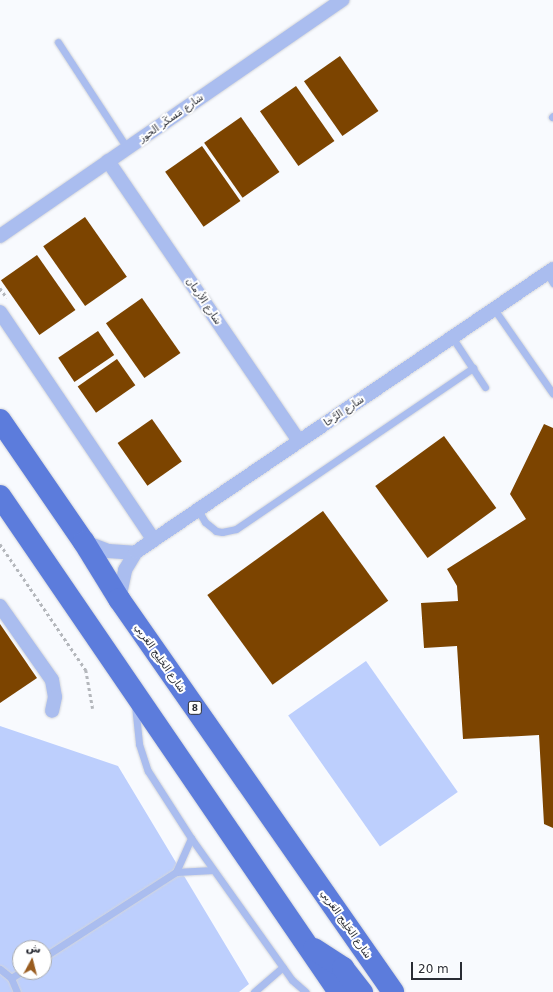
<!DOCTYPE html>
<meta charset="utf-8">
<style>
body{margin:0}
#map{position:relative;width:553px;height:992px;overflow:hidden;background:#f8fafe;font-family:"DejaVu Sans","Noto Sans Arabic",sans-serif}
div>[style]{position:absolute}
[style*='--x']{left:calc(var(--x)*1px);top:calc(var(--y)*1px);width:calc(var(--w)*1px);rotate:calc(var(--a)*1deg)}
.green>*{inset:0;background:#bdcffd;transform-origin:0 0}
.building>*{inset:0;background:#7c4400;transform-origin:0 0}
.path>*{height:2.5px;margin-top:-1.25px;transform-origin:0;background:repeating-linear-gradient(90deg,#b4b7bc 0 3px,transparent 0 6px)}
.roads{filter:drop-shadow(0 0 1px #d3d5da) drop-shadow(0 0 1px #d3d5da)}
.service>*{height:7px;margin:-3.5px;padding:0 3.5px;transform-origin:3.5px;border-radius:3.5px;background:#aabdef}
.minor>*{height:14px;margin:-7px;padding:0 7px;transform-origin:7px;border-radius:7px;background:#aabdef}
.trunk>*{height:22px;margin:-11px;padding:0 11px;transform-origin:11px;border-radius:11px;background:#5c7cdc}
span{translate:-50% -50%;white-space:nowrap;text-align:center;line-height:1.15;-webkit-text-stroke:4px #fff;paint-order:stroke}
.shield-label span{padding:1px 3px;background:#fff;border:1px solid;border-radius:3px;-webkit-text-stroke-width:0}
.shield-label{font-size:9px;color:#292c34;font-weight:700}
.street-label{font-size:10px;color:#292c34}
.north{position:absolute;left:12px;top:940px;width:40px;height:40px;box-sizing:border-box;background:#fff;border:1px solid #a9abae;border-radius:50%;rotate:7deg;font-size:11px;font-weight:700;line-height:16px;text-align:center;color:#292c34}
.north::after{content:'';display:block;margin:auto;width:14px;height:18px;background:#995c1f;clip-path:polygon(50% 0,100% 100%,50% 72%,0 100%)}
.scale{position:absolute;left:411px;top:962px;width:51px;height:18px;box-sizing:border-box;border:2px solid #292c34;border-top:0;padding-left:5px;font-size:12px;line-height:14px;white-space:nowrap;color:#292c34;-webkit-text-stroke:3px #fff;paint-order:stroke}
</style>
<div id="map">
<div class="green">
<i style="left:366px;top:661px;width:160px;height:95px;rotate:55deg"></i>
<i style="clip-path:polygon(evenodd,0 726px,118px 766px,249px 984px,239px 992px,0 992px,0 726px,20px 948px,44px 948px,44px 972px,20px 972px,20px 948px)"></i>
</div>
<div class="building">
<i style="left:340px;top:56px;width:67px;height:44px;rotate:55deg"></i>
<i style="left:296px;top:86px;width:67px;height:44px;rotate:55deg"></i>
<i style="left:241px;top:117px;width:67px;height:45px;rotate:55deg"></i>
<i style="left:202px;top:146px;width:67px;height:45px;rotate:55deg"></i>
<i style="left:85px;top:217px;width:73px;height:51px;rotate:55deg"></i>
<i style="left:37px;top:255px;width:67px;height:44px;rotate:55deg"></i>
<i style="left:142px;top:298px;width:67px;height:44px;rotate:55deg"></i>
<i style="left:98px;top:331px;width:29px;height:48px;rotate:56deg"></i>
<i style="left:117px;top:359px;width:32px;height:48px;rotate:55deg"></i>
<i style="left:152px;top:419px;width:52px;height:42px;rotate:55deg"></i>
<i style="clip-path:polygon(544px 424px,553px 428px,553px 828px,544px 824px,539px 735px,463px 739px,457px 646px,424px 648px,421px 603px,458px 601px,457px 586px,447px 569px,526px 519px,510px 494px)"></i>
<i style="left:444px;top:436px;width:89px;height:85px;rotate:54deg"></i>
<i style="left:323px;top:511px;width:111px;height:143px;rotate:54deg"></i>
<i style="clip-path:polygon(0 624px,37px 678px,0 703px)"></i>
</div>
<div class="path">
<i style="--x:0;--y:288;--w:12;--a:55"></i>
<i style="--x:0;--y:544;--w:153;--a:55.7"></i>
<i style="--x:86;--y:670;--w:39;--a:80"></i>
</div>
<div class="roads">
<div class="service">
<i style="--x:58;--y:42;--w:126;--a:56.9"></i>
<i style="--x:552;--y:117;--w:1;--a:-45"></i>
<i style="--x:547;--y:273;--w:12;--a:59"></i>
<i style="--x:494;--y:309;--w:103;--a:55.2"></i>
<i style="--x:452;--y:337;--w:60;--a:56.6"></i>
<i style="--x:198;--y:510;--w:14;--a:60"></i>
<i style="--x:205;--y:522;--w:14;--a:39"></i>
<i style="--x:216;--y:531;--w:6;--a:9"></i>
<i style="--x:222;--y:532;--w:14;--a:-12"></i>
<i style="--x:236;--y:529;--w:287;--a:-34.2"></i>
<i style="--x:135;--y:705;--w:39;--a:84"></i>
<i style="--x:139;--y:744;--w:28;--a:72"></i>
<i style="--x:148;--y:771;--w:80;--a:57.3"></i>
<i style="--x:191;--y:838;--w:174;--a:54.6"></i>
<i style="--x:292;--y:980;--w:18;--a:41"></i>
<i style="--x:176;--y:872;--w:37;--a:-66"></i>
<i style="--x:44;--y:957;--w:157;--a:-32.8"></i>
<i style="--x:176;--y:872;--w:37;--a:-3"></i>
<i style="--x:0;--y:969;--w:14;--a:39"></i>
<i style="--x:11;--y:978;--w:15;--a:67"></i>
<i style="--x:11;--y:978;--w:12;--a:-31"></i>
<i style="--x:254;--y:992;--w:38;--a:-41"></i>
</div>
<div class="minor">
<i style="--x:108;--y:161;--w:339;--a:55.7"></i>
<i style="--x:0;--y:236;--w:416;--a:-34.6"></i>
<i style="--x:0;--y:312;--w:275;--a:56"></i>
<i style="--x:85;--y:542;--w:25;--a:21"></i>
<i style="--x:108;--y:551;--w:26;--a:4"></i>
<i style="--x:119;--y:599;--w:30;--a:-78"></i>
<i style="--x:125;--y:570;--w:21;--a:-59"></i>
<i style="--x:136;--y:552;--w:504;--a:-34.16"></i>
<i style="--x:0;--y:606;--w:90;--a:54.9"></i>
<i style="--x:52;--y:680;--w:17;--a:80"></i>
<i style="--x:55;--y:697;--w:14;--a:102"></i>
</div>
<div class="trunk">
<i style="--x:0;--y:420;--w:148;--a:55.5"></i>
<i style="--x:84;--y:542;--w:67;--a:58.4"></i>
<i style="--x:119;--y:599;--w:479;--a:55.1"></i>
<i style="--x:0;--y:496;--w:601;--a:55.65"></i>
<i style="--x:314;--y:949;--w:35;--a:33"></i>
<i style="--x:343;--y:968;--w:31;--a:52"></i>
</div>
</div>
<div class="shield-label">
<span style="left:195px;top:708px">8</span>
</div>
<div class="street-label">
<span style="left:171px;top:118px;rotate:-35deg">شارع مَسكَر الحوز</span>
<span style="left:204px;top:301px;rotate:56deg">شارع الأزمان</span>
<span style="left:344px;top:411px;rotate:-34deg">شارع الرَّخا</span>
<span style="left:160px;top:658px;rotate:55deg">شارع الخَلِيج العَربِي</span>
<span style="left:346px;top:924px;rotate:55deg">شارع الخَلِيج العَربِي</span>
</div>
<div class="north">ش</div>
<div class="scale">20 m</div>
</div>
